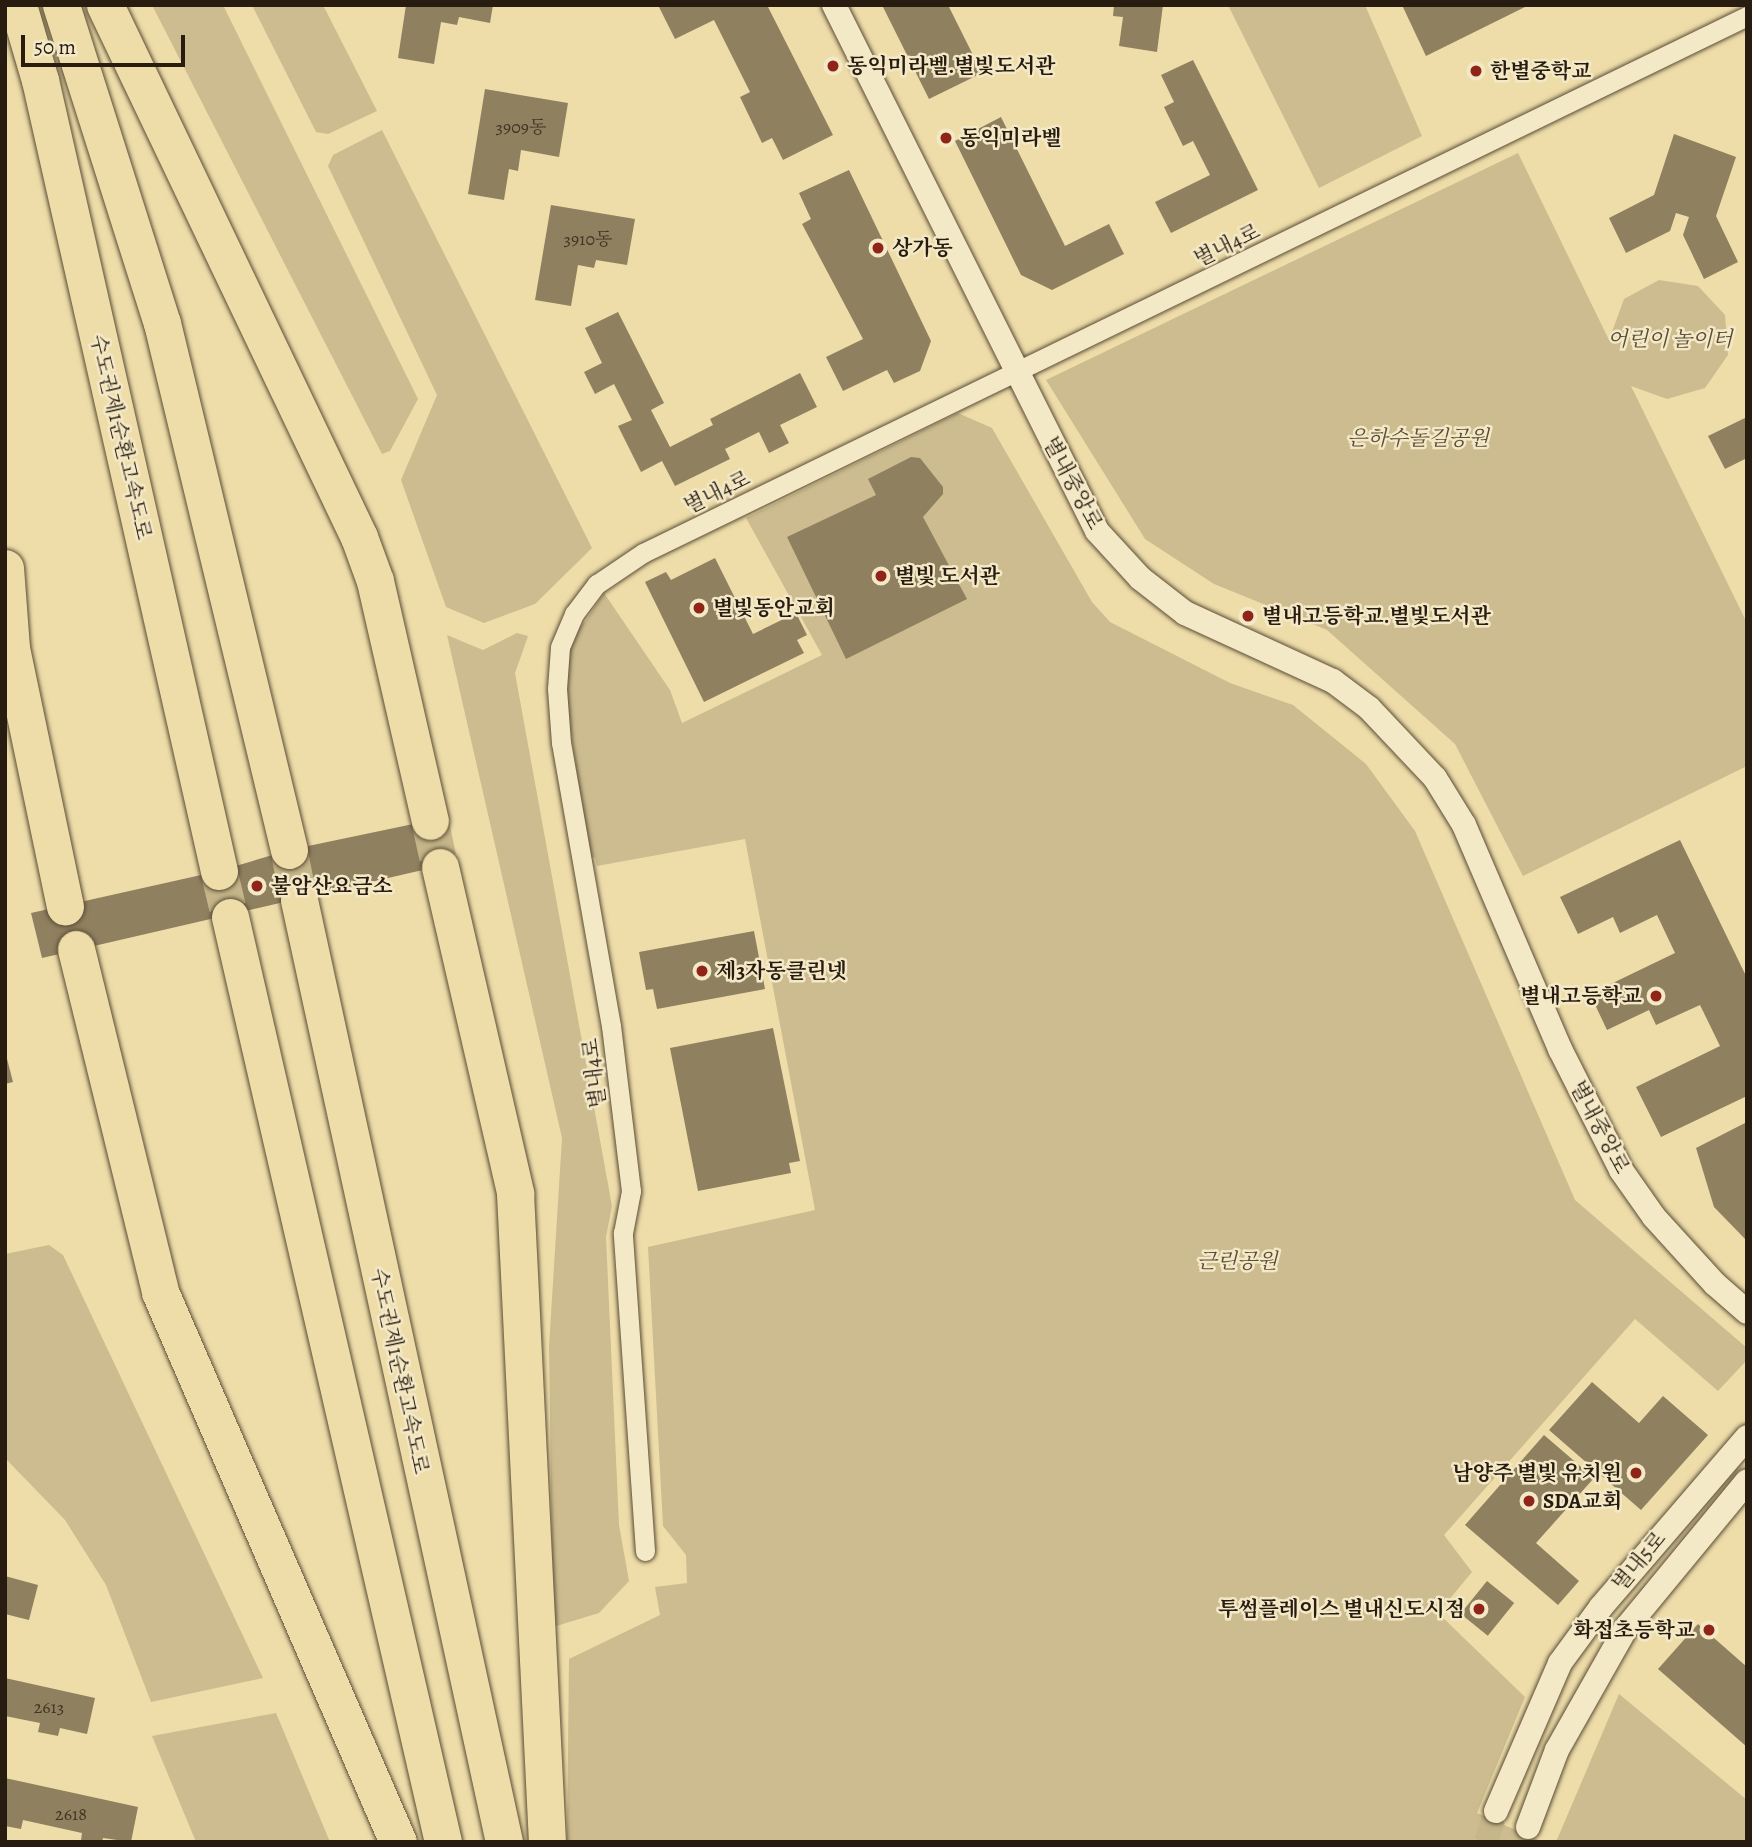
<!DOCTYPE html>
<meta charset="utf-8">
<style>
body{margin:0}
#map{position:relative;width:1752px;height:1847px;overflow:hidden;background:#eedda9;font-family:Alegreya,"Noto Serif KR",serif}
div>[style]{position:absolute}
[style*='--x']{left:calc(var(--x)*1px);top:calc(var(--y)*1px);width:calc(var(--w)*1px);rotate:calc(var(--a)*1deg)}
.green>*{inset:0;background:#ccbc8f}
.building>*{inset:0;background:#8f8060;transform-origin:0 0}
.tertiary-tunnel>*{height:24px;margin-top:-12px;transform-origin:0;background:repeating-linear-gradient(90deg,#c6b68a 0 24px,transparent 0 36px)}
.motorway-tunnel>*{height:37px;margin-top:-18.5px;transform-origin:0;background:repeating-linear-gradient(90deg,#c6b68a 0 37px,transparent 0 55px)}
.roads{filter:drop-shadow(0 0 2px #5a4c36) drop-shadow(0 0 2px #5a4c36)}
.minor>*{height:19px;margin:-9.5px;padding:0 9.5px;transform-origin:9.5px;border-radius:9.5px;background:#f4e9c7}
.tertiary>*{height:24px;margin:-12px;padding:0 12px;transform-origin:12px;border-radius:12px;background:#f4e9c7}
.motorway>*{height:37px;margin:-18.5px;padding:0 18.5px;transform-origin:18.5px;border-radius:18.5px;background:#eedda9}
.dots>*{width:19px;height:19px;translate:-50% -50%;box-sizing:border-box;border:4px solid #f4e9c7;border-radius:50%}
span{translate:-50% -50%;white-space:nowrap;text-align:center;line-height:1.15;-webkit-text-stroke:5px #f4e9c7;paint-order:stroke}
.number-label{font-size:18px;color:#423424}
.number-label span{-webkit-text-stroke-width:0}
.poi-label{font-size:21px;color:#281b10;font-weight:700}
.left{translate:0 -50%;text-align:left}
.right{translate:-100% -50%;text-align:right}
.street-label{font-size:21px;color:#281b10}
.park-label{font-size:21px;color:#594b36;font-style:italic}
.frame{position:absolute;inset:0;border:7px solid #281b10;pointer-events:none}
.scale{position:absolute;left:21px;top:35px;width:164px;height:32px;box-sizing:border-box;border:4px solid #281b10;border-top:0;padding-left:9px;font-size:21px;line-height:24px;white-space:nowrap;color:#281b10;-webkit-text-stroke:5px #f4e9c7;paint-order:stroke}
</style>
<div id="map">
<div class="green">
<i style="clip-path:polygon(152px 5px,223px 5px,418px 399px,390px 451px,382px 454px)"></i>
<i style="clip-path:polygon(252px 5px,323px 5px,377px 111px,328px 134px,316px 132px)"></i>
<i style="clip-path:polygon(1228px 5px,1365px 5px,1422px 136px,1319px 188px)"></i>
<i style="clip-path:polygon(382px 130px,592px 548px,535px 604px,484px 623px,446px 607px,401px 480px,437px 395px,328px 166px,333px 155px)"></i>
<i style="clip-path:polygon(1518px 153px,1609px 340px,1624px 299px,1659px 280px,1698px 286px,1725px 315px,1728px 355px,1705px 388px,1667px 399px,1631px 386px,1747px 623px,1747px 766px,1523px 876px,1455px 744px,1327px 630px,1214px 584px,1145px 539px,1046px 380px)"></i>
<i style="clip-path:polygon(958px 413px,992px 428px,1092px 602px,1110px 622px,1230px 683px,1293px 705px,1366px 764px,1415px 831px,1575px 1200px,1747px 1348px,1747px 1360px,1718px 1391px,1635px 1319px,1444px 1535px,1472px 1572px,1438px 1613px,1525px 1697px,1477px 1813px,1543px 1842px,567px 1842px,569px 1659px,660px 1615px,655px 1587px,687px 1583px,686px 1555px,663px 1526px,648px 1247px,815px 1210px,745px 839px,597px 866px,595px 857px,590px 858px,563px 681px,571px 634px,585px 622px,604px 593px,670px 690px,682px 723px,822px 655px,746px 518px)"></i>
<i style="clip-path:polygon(517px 633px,528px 636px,515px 673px,612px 1206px,606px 1237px,619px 1525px,629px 1581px,599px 1613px,553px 1627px,549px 1346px,562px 1138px,447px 635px,483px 650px)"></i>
<i style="clip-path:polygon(49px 1245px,63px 1255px,263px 1678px,151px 1702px,106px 1585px,65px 1520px,5px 1458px,5px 1254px)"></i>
<i style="clip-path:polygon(1619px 1694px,1747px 1800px,1747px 1842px,1556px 1842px)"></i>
<i style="clip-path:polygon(276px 1713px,330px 1842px,196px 1842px,152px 1736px)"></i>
</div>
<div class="building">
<i style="clip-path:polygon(406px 5px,493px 5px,490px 23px,459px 17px,457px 25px,441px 22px,434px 64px,398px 58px)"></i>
<i style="clip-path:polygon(658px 5px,767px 5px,833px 135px,783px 160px,772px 138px,762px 143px,740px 97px,750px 92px,714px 20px,675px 39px)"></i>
<i style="clip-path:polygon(882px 5px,948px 5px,982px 73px,929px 99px)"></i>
<i style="clip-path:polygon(1114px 5px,1163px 5px,1157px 52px,1119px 46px,1123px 17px,1113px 16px)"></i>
<i style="clip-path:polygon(1402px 5px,1529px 5px,1426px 56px)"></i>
<i style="clip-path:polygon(1193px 60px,1258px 190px,1171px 233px,1155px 202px,1210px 175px,1193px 141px,1183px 146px,1164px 107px,1174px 102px,1161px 75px)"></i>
<i style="clip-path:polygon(485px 89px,568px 103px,559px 157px,521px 150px,518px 171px,509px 169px,504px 200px,468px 194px)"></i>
<i style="clip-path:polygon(1001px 117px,1065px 246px,1109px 224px,1124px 254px,1052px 290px,1021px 275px,955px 141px)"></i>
<i style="clip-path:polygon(1674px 134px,1736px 157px,1716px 216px,1738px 262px,1704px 279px,1683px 235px,1689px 217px,1676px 213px,1670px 231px,1626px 253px,1609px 218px,1654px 195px)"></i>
<i style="clip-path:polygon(849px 170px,931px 341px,920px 371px,894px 383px,887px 370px,843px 391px,826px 357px,863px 339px,802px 224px,811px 219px,799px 193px)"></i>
<i style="clip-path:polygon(551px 205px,635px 219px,627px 265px,596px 260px,594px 268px,578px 265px,571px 306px,535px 300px)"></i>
<i style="clip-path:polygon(618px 312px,664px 403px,651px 410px,670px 447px,713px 425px,710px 419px,800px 373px,817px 407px,780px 425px,789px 443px,769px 453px,759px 432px,725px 449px,730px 459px,675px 486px,662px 461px,641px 472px,618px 426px,632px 420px,614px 384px,595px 394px,584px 372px,602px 363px,585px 328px)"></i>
<i style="clip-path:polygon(1747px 417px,1747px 458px,1725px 469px,1708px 436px)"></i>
<i style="clip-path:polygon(911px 457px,920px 458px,943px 487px,943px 494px,923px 517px,967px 599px,846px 659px,787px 537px,876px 495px,868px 479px)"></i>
<i style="clip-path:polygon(715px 558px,753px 634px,796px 613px,807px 635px,797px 640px,804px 653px,704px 702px,645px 582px,666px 572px,671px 580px)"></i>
<i style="clip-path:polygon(442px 818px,453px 863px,42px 958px,31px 913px,219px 871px,289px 850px)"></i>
<i style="clip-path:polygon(1680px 840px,1747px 978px,1747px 1096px,1661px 1137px,1636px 1087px,1720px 1046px,1700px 1005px,1656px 1025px,1649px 1010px,1607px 1030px,1590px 994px,1675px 953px,1657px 915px,1620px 933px,1613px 917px,1578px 934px,1560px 897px)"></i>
<i style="clip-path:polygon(754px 931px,765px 989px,657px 1009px,653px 989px,646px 990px,639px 952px)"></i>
<i style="clip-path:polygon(773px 1028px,800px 1161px,789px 1163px,791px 1173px,698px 1191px,670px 1048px)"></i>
<i style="clip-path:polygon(5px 1051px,13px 1082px,5px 1084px)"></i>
<i style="clip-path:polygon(1747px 1122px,1747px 1241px,1714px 1207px,1696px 1148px)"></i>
<i style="clip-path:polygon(1592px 1382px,1639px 1423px,1663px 1396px,1708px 1435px,1641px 1510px,1549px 1430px)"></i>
<i style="clip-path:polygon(1544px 1435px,1594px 1478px,1536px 1543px,1579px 1581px,1558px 1605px,1465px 1525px)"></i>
<i style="clip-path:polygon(5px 1576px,38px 1585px,29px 1620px,5px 1614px)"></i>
<i style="left:1487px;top:1581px;width:35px;height:42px;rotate:39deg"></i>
<i style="clip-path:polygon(1698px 1624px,1747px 1667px,1747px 1747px,1658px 1669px)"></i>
<i style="clip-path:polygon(5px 1678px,95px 1698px,87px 1734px,60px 1728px,58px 1736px,38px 1732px,40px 1723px,5px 1716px)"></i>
<i style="clip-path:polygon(5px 1778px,138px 1807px,131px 1842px,103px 1838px,102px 1842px,87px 1842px,81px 1840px,82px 1833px,23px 1820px,21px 1829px,5px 1826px)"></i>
</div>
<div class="tertiary-tunnel">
<i style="--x:1486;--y:1842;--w:33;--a:-72"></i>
</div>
<div class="motorway-tunnel">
<i style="--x:430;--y:821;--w:47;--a:77.7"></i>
<i style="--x:289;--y:850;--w:51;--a:78.7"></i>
<i style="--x:219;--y:871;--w:47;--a:76.6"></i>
</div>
<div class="roads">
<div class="minor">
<i style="--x:645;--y:1551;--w:319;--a:-94"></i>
<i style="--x:623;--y:1233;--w:43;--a:-79.2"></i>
<i style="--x:631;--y:1191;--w:166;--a:-96.9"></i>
<i style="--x:611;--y:1026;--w:287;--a:-100"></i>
<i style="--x:561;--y:743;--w:54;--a:-94.2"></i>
<i style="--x:557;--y:689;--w:42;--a:-85.9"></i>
<i style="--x:560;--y:647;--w:36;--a:-67"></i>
<i style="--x:574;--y:614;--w:38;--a:-53"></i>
<i style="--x:597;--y:584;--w:55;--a:-34"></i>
<i style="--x:643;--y:553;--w:1228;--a:-25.94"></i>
</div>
<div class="tertiary">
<i style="--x:834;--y:5;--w:588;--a:63.43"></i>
<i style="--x:1097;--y:531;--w:64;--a:47.5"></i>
<i style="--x:1140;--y:578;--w:57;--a:37.9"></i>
<i style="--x:1185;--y:613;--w:163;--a:24.7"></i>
<i style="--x:1333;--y:681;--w:45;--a:36.9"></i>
<i style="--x:1369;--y:708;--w:96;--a:46.7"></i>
<i style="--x:1435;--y:778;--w:55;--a:58.3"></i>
<i style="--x:1464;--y:825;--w:244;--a:66.8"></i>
<i style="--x:1560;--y:1049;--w:136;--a:63.2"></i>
<i style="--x:1621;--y:1170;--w:57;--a:54.9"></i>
<i style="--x:1654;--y:1217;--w:91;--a:47.7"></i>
<i style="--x:1715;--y:1284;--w:43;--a:41.2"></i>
<i style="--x:1496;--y:1811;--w:161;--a:-66.6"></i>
<i style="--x:1560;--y:1663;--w:69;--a:-53.8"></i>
<i style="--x:1601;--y:1607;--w:224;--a:-49.3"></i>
<i style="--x:1528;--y:1827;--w:82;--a:-69.4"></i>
<i style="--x:1557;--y:1750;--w:140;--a:-60.5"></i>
<i style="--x:1626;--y:1628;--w:190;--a:-50.5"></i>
</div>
<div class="motorway">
<i style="--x:18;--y:5;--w:78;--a:73.7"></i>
<i style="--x:40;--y:80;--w:811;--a:77.25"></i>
<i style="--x:61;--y:5;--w:334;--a:72.4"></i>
<i style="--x:162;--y:323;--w:542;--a:76.45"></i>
<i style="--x:105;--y:5;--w:590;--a:64.48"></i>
<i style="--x:359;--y:537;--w:47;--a:70"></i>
<i style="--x:375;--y:581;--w:246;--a:77.1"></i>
<i style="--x:5;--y:568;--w:80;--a:85.7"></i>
<i style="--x:11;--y:648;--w:264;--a:78.2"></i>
<i style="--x:440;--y:867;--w:335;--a:77"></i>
<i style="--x:515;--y:1193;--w:650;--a:87.18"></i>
<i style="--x:299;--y:900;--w:964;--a:77.72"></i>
<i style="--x:230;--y:917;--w:949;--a:77.03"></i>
<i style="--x:76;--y:949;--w:353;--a:76.2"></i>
<i style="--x:160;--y:1292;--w:599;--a:66.6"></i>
</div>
</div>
<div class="dots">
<i style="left:833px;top:66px;background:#8f2418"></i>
<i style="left:1476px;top:71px;background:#8f2418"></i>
<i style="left:946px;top:138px;background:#8f2418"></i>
<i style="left:878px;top:248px;background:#8f2418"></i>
<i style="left:881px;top:576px;background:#8f2418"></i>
<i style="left:699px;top:608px;background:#8f2418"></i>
<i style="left:1248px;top:616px;background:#8f2418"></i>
<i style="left:257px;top:886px;background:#8f2418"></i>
<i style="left:702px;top:971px;background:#8f2418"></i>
<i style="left:1656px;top:996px;background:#8f2418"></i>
<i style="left:1636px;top:1473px;background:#8f2418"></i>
<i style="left:1529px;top:1501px;background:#8f2418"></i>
<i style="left:1479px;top:1609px;background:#8f2418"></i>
<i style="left:1709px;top:1630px;background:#8f2418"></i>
</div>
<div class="number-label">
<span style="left:521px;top:127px">3909동</span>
<span style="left:588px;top:239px">3910동</span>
<span style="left:49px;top:1707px">2613</span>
<span style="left:71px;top:1814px">2618</span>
</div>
<div class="poi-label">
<span class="left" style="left:847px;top:66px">동익미라벨.별빛도서관</span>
<span class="left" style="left:1490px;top:71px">한별중학교</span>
<span class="left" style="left:960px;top:138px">동익미라벨</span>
<span class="left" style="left:892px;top:248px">상가동</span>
<span class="left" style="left:895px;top:576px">별빛 도서관</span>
<span class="left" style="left:713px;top:608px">별빛동안교회</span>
<span class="left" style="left:1262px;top:616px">별내고등학교.별빛도서관</span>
<span class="left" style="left:271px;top:886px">불암산요금소</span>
<span class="left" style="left:716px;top:971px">제3자동클린넷</span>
<span class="right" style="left:1642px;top:996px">별내고등학교</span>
<span class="right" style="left:1622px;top:1473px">남양주 별빛 유치원</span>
<span class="left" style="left:1543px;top:1501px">SDA교회</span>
<span class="right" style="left:1465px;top:1609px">투썸플레이스 별내신도시점</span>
<span class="right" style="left:1695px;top:1630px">화접초등학교</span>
</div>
<div class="street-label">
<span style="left:1227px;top:245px;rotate:-26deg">별내4로</span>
<span style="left:121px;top:437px;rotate:77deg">수도권제1순환고속도로</span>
<span style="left:1073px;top:483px;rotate:62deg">별내중앙로</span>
<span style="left:717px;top:492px;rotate:-26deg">별내4로</span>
<span style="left:594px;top:1073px;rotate:-97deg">별내4로</span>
<span style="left:1600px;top:1127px;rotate:62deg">별내중앙로</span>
<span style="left:400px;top:1371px;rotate:78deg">수도권제1순환고속도로</span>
<span style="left:1639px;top:1561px;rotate:-50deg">별내5로</span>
</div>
<div class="park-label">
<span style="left:1670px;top:339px">어린이 놀이터</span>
<span style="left:1418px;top:438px">은하수돌길공원</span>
<span style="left:1237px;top:1261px">근린공원</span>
</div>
<div class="frame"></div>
<div class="scale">50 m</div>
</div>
